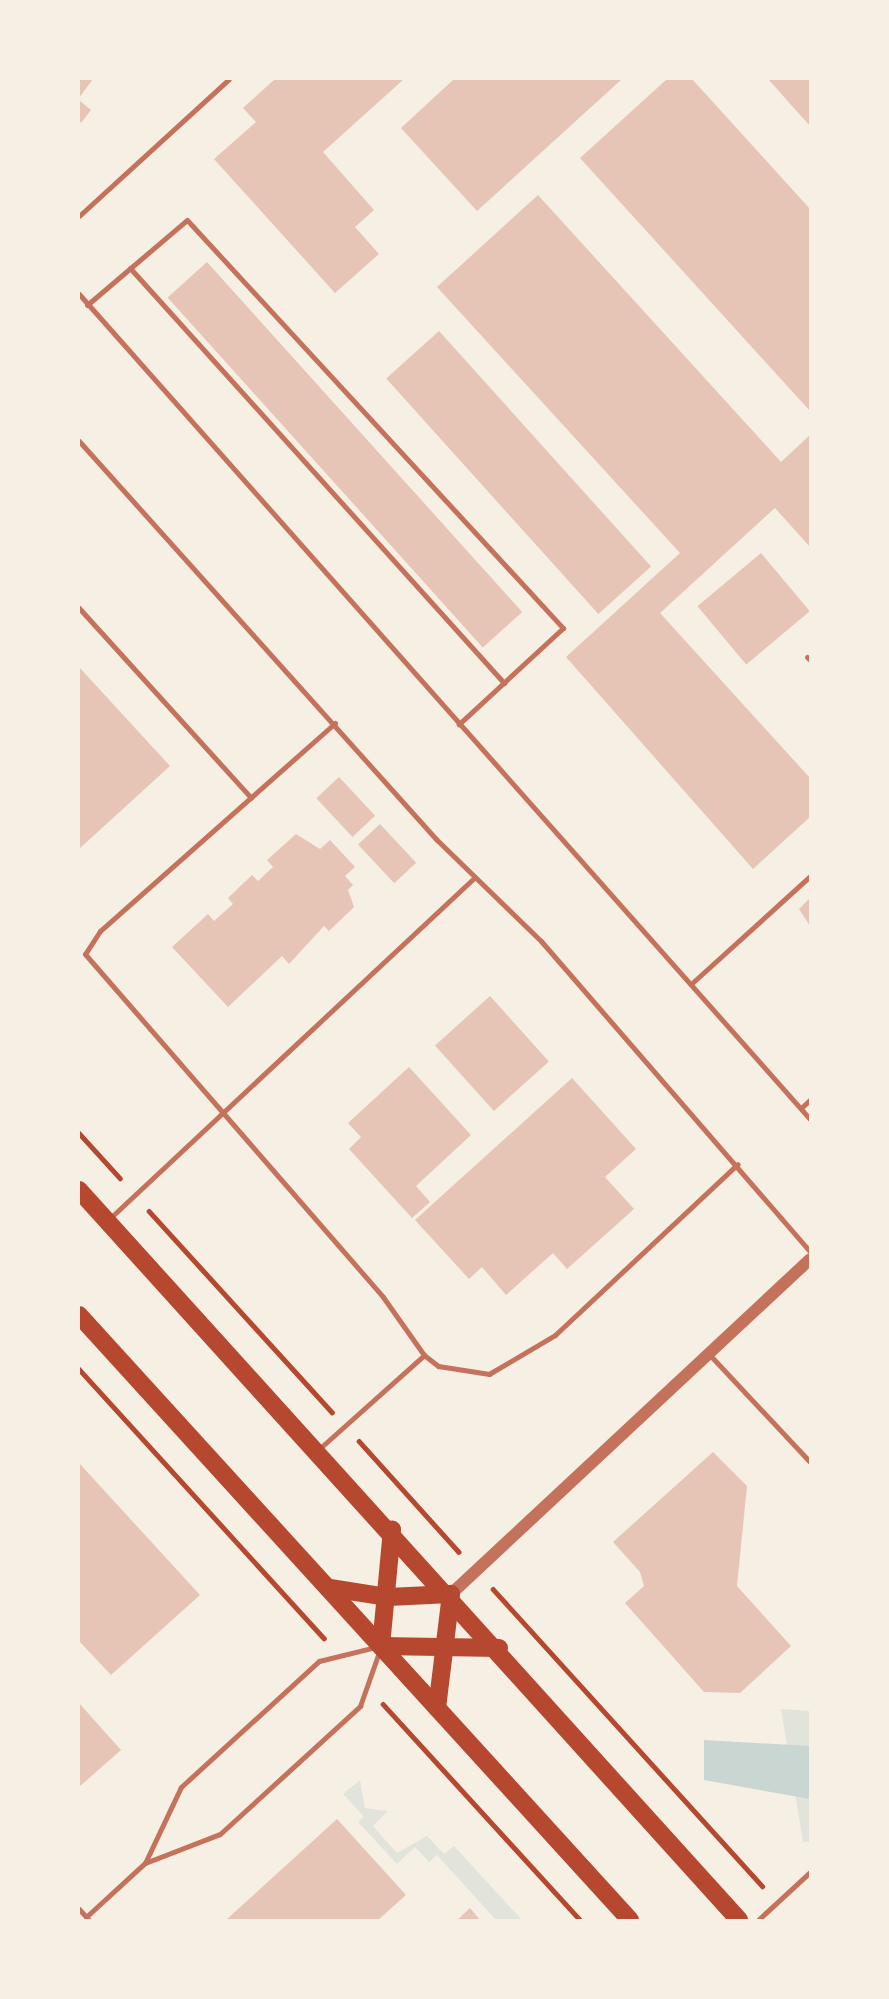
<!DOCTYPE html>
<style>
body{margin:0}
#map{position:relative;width:889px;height:1999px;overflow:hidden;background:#f6efe4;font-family:"DejaVu Sans",sans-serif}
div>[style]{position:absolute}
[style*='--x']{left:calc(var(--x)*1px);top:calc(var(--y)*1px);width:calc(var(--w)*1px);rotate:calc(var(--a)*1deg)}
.green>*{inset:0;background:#e2e4dc}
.water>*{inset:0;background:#c9d6d2}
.building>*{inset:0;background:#e6c5b7;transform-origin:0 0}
.path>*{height:4.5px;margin:-2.25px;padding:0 2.25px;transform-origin:2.25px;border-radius:2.25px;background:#b5482f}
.service>*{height:5px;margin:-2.5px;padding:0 2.5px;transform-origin:2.5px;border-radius:2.5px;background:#c5725c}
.tertiary>*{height:12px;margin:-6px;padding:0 6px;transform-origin:6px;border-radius:6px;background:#c5725c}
.primary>*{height:18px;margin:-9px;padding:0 9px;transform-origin:9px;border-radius:9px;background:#b5482f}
span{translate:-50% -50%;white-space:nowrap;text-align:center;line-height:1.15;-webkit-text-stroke:5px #f6efe4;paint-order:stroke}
.frame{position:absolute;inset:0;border:80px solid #f6efe4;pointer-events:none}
</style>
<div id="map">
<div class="green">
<i style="clip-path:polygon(781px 1709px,810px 1711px,810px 1842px,803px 1842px)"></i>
<i style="clip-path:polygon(360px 1780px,365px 1808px,388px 1811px,373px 1826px,397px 1853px,427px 1836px,444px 1854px,454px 1846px,522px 1920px,496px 1920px,437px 1855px,429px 1862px,415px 1847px,397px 1864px,358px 1822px,364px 1817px,343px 1794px)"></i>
</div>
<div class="water">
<i style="clip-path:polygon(704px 1740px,810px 1746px,810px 1799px,704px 1780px)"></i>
</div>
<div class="building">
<i style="clip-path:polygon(79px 79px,93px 79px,79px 98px)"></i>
<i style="clip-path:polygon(275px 79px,404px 79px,323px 152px,374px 210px,355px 227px,379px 254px,335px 293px,214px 159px,256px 122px,243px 108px)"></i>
<i style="clip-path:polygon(454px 79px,622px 79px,477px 211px,401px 128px)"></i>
<i style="clip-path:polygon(667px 79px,692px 79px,810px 209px,810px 411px,580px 158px)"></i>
<i style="clip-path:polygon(768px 79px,810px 79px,810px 126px)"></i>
<i style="clip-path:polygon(79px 100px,91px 110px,81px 123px,79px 121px)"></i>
<i style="clip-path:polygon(538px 195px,781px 462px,810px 435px,810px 547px,775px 508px,660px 613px,810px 778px,810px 817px,753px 869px,566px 657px,680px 553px,437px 287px)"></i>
<i style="left:207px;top:262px;width:471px;height:53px;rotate:48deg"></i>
<i style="left:439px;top:331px;width:317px;height:71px;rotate:48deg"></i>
<i style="left:761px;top:553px;width:76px;height:83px;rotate:50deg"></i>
<i style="clip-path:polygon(79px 667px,170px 766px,79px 849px)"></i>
<i style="left:339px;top:777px;width:53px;height:31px;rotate:47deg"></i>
<i style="left:380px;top:824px;width:53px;height:30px;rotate:47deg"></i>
<i style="clip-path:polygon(296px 834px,320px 849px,330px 840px,355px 867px,345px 876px,353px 885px,348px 890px,354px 907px,329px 931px,324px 926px,289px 964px,282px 956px,228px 1007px,172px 947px,208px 914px,214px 921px,233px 904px,228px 898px,252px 875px,258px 881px,273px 867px,267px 860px)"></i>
<i style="clip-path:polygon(810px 898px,810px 926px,799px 909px)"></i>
<i style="left:490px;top:996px;width:88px;height:74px;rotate:48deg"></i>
<i style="clip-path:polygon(409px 1067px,471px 1135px,416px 1186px,430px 1202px,412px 1218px,349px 1149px,361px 1137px,348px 1123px)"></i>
<i style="clip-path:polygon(572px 1078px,636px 1149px,605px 1177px,634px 1209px,567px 1269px,553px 1253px,506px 1295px,482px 1267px,469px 1279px,415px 1220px)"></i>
<i style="clip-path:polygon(713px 1452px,747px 1486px,737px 1586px,791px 1646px,740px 1693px,704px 1692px,625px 1603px,644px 1586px,640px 1572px,613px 1542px)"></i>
<i style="clip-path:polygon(79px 1463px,200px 1595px,111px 1675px,79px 1641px)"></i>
<i style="clip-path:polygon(79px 1703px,121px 1750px,79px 1787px)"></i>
<i style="clip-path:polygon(337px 1819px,406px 1895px,378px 1920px,226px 1920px)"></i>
<i style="clip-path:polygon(470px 1908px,480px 1920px,457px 1920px)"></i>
</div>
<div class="path">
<i style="--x:79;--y:1133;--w:61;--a:47.7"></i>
<i style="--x:149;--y:1211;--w:272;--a:47.7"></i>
<i style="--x:79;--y:1369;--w:364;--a:47.7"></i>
<i style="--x:359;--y:1441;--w:149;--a:48"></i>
<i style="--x:493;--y:1589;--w:401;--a:47.8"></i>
<i style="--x:383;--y:1704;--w:292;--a:47.6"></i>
</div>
<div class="service">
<i style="--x:79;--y:216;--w:203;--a:-42.4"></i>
<i style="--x:130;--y:268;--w:559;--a:47.97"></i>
<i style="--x:79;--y:294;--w:1102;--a:48.46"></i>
<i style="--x:87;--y:305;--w:131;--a:-40.4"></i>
<i style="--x:187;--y:220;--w:555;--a:47.34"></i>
<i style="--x:563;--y:628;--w:142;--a:137.3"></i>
<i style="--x:79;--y:441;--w:535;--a:48.11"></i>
<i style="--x:436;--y:839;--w:146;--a:44.2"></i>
<i style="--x:541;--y:941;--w:410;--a:49.1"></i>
<i style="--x:79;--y:608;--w:256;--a:47.8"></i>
<i style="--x:807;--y:657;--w:4;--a:45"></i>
<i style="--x:335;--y:723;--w:314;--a:138.5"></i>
<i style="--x:100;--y:931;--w:27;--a:123"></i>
<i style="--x:85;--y:954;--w:454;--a:49"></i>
<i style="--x:383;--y:1297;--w:71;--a:54.7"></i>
<i style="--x:424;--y:1355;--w:18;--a:38"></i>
<i style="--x:438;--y:1366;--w:52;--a:8.9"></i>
<i style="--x:489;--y:1374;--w:77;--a:-30.6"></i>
<i style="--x:555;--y:1335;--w:250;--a:-43.1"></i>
<i style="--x:691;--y:984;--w:161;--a:-42.2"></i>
<i style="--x:801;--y:1108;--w:12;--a:-42"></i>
<i style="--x:108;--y:1220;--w:502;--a:-43.06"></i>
<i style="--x:708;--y:1353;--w:149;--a:46.9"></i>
<i style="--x:319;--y:1449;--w:141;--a:-41.8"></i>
<i style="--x:145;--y:1863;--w:84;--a:-64.7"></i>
<i style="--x:181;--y:1787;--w:187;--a:-42.4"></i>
<i style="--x:319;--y:1661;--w:59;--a:-13.8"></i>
<i style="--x:79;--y:1909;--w:15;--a:48"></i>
<i style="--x:86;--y:1917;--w:80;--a:-42.5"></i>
<i style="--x:145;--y:1863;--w:80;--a:-21.1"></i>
<i style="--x:220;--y:1834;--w:190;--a:-42.4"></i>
<i style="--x:360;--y:1706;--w:57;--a:-70.6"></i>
<i style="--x:758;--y:1920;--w:71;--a:-42.7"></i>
</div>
<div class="tertiary">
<i style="--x:451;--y:1594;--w:491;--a:-43"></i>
</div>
<div class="primary">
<i style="--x:79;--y:1190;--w:984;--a:47.88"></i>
<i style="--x:79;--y:1315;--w:818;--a:47.67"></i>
<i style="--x:330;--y:1588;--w:59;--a:8.8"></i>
<i style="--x:388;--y:1597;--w:63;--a:-2.7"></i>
<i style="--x:381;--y:1646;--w:118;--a:1"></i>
<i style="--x:381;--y:1646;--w:117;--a:-84.6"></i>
<i style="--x:437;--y:1708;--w:115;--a:-83"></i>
</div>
<div class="frame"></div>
</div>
